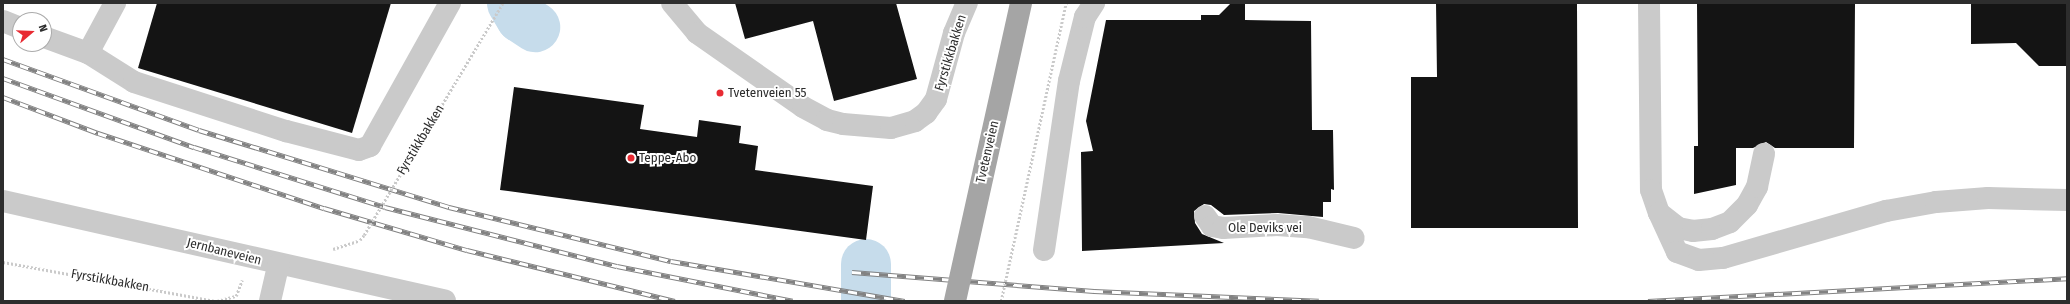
<!DOCTYPE html>
<style>
body{margin:0}
#map{position:relative;width:2070px;height:304px;overflow:hidden;background:#fff;font-family:"Fira Sans Condensed",sans-serif}
div>[style]{position:absolute}
[style*='--x']{left:calc(var(--x)*1px);top:calc(var(--y)*1px);width:calc(var(--w)*1px);rotate:calc(var(--a)*1deg)}
.river>*{height:50px;margin:-25px;padding:0 25px;transform-origin:25px;border-radius:25px;background:#c6dceb}
.building>*{inset:0;background:#141414}
.path>*{height:2.5px;margin-top:-1.25px;transform-origin:0;background:repeating-linear-gradient(90deg,#cacaca 0 2px,transparent 0 4px)}
.minor>*{height:22px;margin:-11px;padding:0 11px;transform-origin:11px;border-radius:11px;background:#cacaca}
.rail>*{height:4.5px;margin-top:-2.25px;transform-origin:0;background:repeating-linear-gradient(90deg,#fff 0 9px,#828282 0 18px);box-sizing:border-box;border-block:1px solid #828282}
.path-bridge>*{height:2.5px;margin-top:-1.25px;transform-origin:0;background:repeating-linear-gradient(90deg,#cacaca 0 2px,transparent 0 4px)}
.major-bridge>*{height:22px;margin:-11px;padding:0 11px;transform-origin:11px;border-radius:11px;background:#a5a5a5}
.dots>*{width:11px;height:11px;translate:-50% -50%;box-sizing:border-box;border:2px solid #fff;border-radius:50%}
span{translate:-50% -50%;white-space:nowrap;text-align:center;line-height:1.15;-webkit-text-stroke:4px #fff;paint-order:stroke}
.street-label{font-size:13px;color:#2d2d2d}
.poi-label{font-size:13px;color:#2d2d2d}
.left{translate:0 -50%;text-align:left}
.frame{position:absolute;inset:0;border:4px solid #2d2d2d;pointer-events:none}
.north{position:absolute;left:12px;top:12px;width:40px;height:40px;box-sizing:border-box;background:#fff;border:1px solid #ababab;border-radius:50%;rotate:71deg;font-size:11px;font-weight:700;line-height:16px;text-align:center;color:#2d2d2d}
.north::after{content:'';display:block;margin:auto;width:14px;height:18px;background:#e82b33;clip-path:polygon(50% 0,100% 100%,50% 72%,0 100%)}
</style>
<div id="map">
<div class="river">
<i style="--x:512;--y:3;--w:17;--a:59"></i>
<i style="--x:521;--y:18;--w:17;--a:33"></i>
<i style="--x:866;--y:301;--w:37;--a:-90"></i>
</div>
<div class="building">
<i style="clip-path:polygon(157px 3px,391px 3px,352px 133px,138px 68px)"></i>
<i style="clip-path:polygon(735px 3px,896px 3px,917px 79px,834px 101px,813px 21px,745px 39px)"></i>
<i style="clip-path:polygon(1231px 3px,1245px 3px,1245px 20px,1311px 21px,1312px 130px,1333px 130px,1334px 190px,1331px 189px,1331px 202px,1323px 202px,1323px 217px,1278px 213px,1224px 215px,1211px 205px,1204px 204px,1194px 211px,1195px 223px,1202px 234px,1224px 243px,1082px 251px,1081px 152px,1093px 151px,1086px 121px,1106px 20px,1201px 20px,1201px 15px,1219px 15px)"></i>
<i style="clip-path:polygon(1436px 3px,1577px 3px,1578px 228px,1411px 228px,1411px 77px,1437px 77px)"></i>
<i style="clip-path:polygon(1697px 3px,1855px 3px,1854px 148px,1775px 148px,1766px 142px,1753px 148px,1736px 148px,1736px 185px,1694px 194px,1694px 146px,1698px 146px)"></i>
<i style="clip-path:polygon(1971px 3px,2067px 3px,2067px 66px,2039px 66px,2016px 43px,1971px 44px)"></i>
<i style="clip-path:polygon(514px 87px,644px 105px,640px 129px,697px 137px,699px 120px,741px 126px,739px 143px,758px 146px,755px 170px,873px 186px,866px 240px,500px 190px)"></i>
</div>
<div class="path">
<i style="--x:333;--y:249;--w:28;--a:-18"></i>
<i style="--x:360;--y:240;--w:6;--a:-51"></i>
<i style="--x:3;--y:262;--w:217;--a:10.4"></i>
<i style="--x:217;--y:301;--w:20;--a:-15"></i>
<i style="--x:236;--y:296;--w:17;--a:-69"></i>
</div>
<div class="minor">
<i style="--x:672;--y:3;--w:39;--a:50"></i>
<i style="--x:697;--y:33;--w:129;--a:34.9"></i>
<i style="--x:803;--y:107;--w:27;--a:28"></i>
<i style="--x:827;--y:120;--w:16;--a:14"></i>
<i style="--x:843;--y:124;--w:48;--a:4.8"></i>
<i style="--x:891;--y:128;--w:25;--a:-16"></i>
<i style="--x:915;--y:121;--w:14;--a:-36"></i>
<i style="--x:926;--y:113;--w:17;--a:-54"></i>
<i style="--x:936;--y:99;--w:68;--a:-74.7"></i>
<i style="--x:954;--y:33;--w:33;--a:-67"></i>
<i style="--x:1649;--y:3;--w:187;--a:89.4"></i>
<i style="--x:1651;--y:190;--w:24;--a:71"></i>
<i style="--x:1659;--y:213;--w:24;--a:38"></i>
<i style="--x:1678;--y:228;--w:15;--a:11"></i>
<i style="--x:1693;--y:231;--w:19;--a:-6"></i>
<i style="--x:1712;--y:229;--w:19;--a:-21"></i>
<i style="--x:1730;--y:222;--w:24;--a:-45"></i>
<i style="--x:1747;--y:205;--w:21;--a:-61"></i>
<i style="--x:1757;--y:187;--w:34;--a:-78"></i>
<i style="--x:3;--y:21;--w:18;--a:22"></i>
<i style="--x:44;--y:37;--w:47;--a:20"></i>
<i style="--x:88;--y:53;--w:54;--a:32.2"></i>
<i style="--x:134;--y:82;--w:160;--a:17.9"></i>
<i style="--x:286;--y:131;--w:75;--a:14.6"></i>
<i style="--x:359;--y:150;--w:12;--a:-20"></i>
<i style="--x:370;--y:146;--w:164;--a:-60.8"></i>
<i style="--x:88;--y:53;--w:57;--a:-61.6"></i>
<i style="--x:3;--y:201;--w:453;--a:12.7"></i>
<i style="--x:1659;--y:213;--w:43;--a:65.2"></i>
<i style="--x:1677;--y:252;--w:23;--a:20"></i>
<i style="--x:1699;--y:260;--w:24;--a:-5"></i>
<i style="--x:1723;--y:258;--w:170;--a:-16.1"></i>
<i style="--x:1886;--y:211;--w:51;--a:-10.2"></i>
<i style="--x:1936;--y:202;--w:52;--a:-4.4"></i>
<i style="--x:1988;--y:198;--w:79;--a:1.5"></i>
<i style="--x:1205;--y:216;--w:12;--a:55"></i>
<i style="--x:1212;--y:226;--w:11;--a:10"></i>
<i style="--x:1223;--y:228;--w:54;--a:-3.2"></i>
<i style="--x:1277;--y:225;--w:31;--a:4"></i>
<i style="--x:1308;--y:227;--w:47;--a:13.4"></i>
<i style="--x:1044;--y:250;--w:171;--a:-81.6"></i>
<i style="--x:1069;--y:81;--w:66;--a:-76"></i>
<i style="--x:1085;--y:17;--w:17;--a:-57"></i>
<i style="--x:270;--y:301;--w:37;--a:-77"></i>
</div>
<div class="rail">
<i style="--x:3;--y:59;--w:208;--a:19.9"></i>
<i style="--x:199;--y:130;--w:262;--a:17.1"></i>
<i style="--x:449;--y:207;--w:228;--a:13.7"></i>
<i style="--x:671;--y:261;--w:237;--a:9.7"></i>
<i style="--x:3;--y:78;--w:203;--a:19.9"></i>
<i style="--x:194;--y:147;--w:200;--a:17.4"></i>
<i style="--x:385;--y:207;--w:239;--a:14.3"></i>
<i style="--x:617;--y:266;--w:179;--a:11.2"></i>
<i style="--x:3;--y:97;--w:102;--a:20.8"></i>
<i style="--x:98;--y:133;--w:238;--a:18.4"></i>
<i style="--x:324;--y:208;--w:149;--a:16.4"></i>
<i style="--x:467;--y:250;--w:214;--a:13.8"></i>
<i style="--x:852;--y:272;--w:243;--a:4.5"></i>
<i style="--x:1094;--y:291;--w:225;--a:2.5"></i>
<i style="--x:1648;--y:301;--w:420;--a:-3.1"></i>
</div>
<div class="path-bridge">
<i style="--x:364;--y:235;--w:270;--a:-59.1"></i>
<i style="--x:1001;--y:301;--w:305;--a:-77.7"></i>
</div>
<div class="major-bridge">
<i style="--x:955;--y:301;--w:305;--a:-77.5"></i>
</div>
<div class="dots">
<i style="left:720px;top:93px;background:#e82b33"></i>
<i style="left:631px;top:158px;background:#e82b33"></i>
</div>
<div class="street-label">
<span style="left:951px;top:53px;rotate:-73deg">Fyrstikkbakken</span>
<span style="left:421px;top:140px;rotate:-59deg">Fyrstikkbakken</span>
<span style="left:988px;top:152px;rotate:-77deg">Tvetenveien</span>
<span style="left:1265px;top:228px">Ole Deviks vei</span>
<span style="left:224px;top:252px;rotate:14deg">Jernbaneveien</span>
<span style="left:110px;top:281px;rotate:10deg">Fyrstikkbakken</span>
</div>
<div class="poi-label">
<span class="left" style="left:728px;top:93px">Tvetenveien 55</span>
<span class="left" style="left:639px;top:158px">Teppe-Abo</span>
</div>
<div class="frame"></div>
<div class="north">N</div>
</div>
